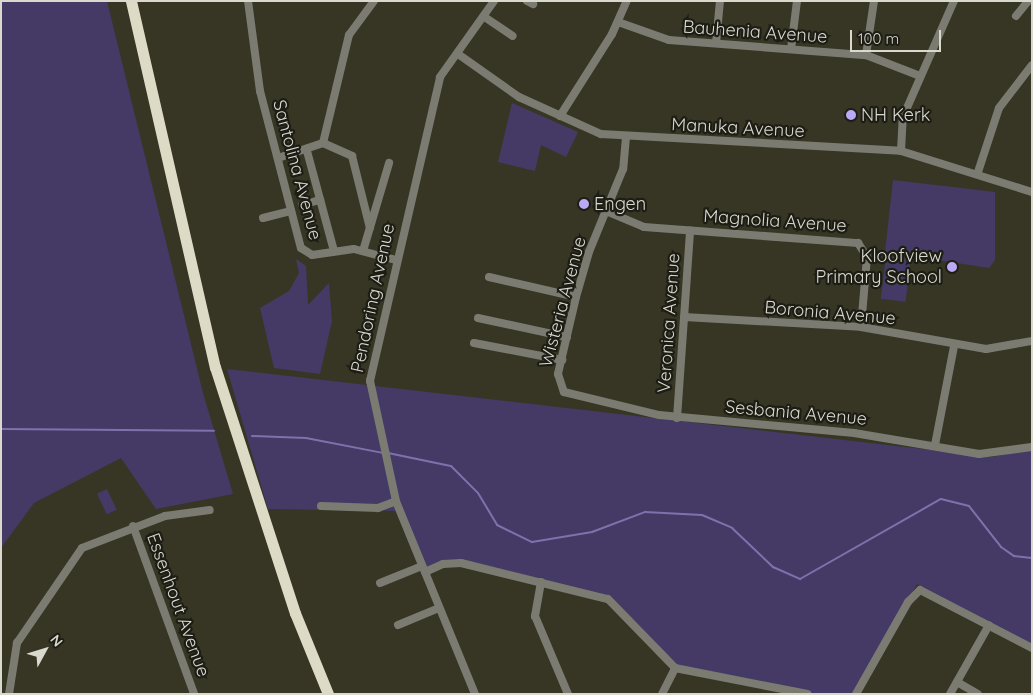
<!DOCTYPE html>
<style>
body{margin:0}
#map{position:relative;width:1033px;height:695px;overflow:hidden;background:#373624;font-family:Quicksand,sans-serif}
div>[style]{position:absolute}
[style*='--x']{left:calc(var(--x)*1px);top:calc(var(--y)*1px);width:calc(var(--w)*1px);rotate:calc(var(--a)*1deg)}
.green>*{inset:0;background:#443a65;transform-origin:0 0}
.stream>*{height:2px;margin:-1px;padding:0 1px;transform-origin:1px;border-radius:1px;background:#7e72ac}
.minor>*{height:8px;margin:-4px;padding:0 4px;transform-origin:4px;border-radius:4px;background:#7b7b72}
.highway>*{height:11px;margin:-5.5px;padding:0 5.5px;transform-origin:5.5px;border-radius:5.5px;background:#dddbc6}
.dots>*{width:14px;height:14px;translate:-50% -50%;box-sizing:border-box;border:2px solid #1d1d15;border-radius:50%}
span{translate:-50% -50%;white-space:nowrap;text-align:center;line-height:1.15;-webkit-text-stroke:4.5px #1d1d15;paint-order:stroke}
.street-label{font-size:18px;color:#d9d9ce}
.poi-label{font-size:18px;color:#d9d9ce}
.left{translate:0 -50%;text-align:left}
.right{translate:-100% -50%;text-align:right}
.frame{position:absolute;inset:0;border:2px solid #d9d9ce;pointer-events:none}
.north{position:absolute;left:20px;top:625px;width:50px;height:50px;-webkit-text-stroke:4px #1d1d15;paint-order:stroke;rotate:51deg;font-size:14px;font-weight:700;line-height:20px;text-align:center;color:#d9d9ce}
.north::after{content:'';display:block;margin:auto;width:18px;height:22px;background:#d9d9ce;clip-path:polygon(50% 0,100% 100%,50% 72%,0 100%)}
.scale{position:absolute;left:850px;top:30px;width:91px;height:22px;box-sizing:border-box;border:2px solid #d9d9ce;border-top:0;padding-left:6px;font-size:15px;line-height:18px;white-space:nowrap;color:#d9d9ce;-webkit-text-stroke:4px #1d1d15;paint-order:stroke}
</style>
<div id="map">
<div class="green">
<i style="clip-path:polygon(1px 1px,107px 1px,203px 393px,233px 494px,156px 509px,121px 458px,34px 503px,1px 548px)"></i>
<i style="clip-path:polygon(512px 103px,578px 132px,566px 157px,541px 145px,535px 171px,498px 162px)"></i>
<i style="clip-path:polygon(893px 180px,995px 192px,995px 260px,989px 268px,885px 252px)"></i>
<i style="left:886px;top:256px;width:25px;height:43px;rotate:7deg"></i>
<i style="clip-path:polygon(296px 259px,306px 266px,308px 305px,329px 283px,332px 321px,320px 374px,274px 368px,260px 308px,289px 291px,299px 273px)"></i>
<i style="clip-path:polygon(227px 369px,992px 457px,1032px 449px,1032px 647px,917px 584px,857px 694px,819px 694px,676px 670px,612px 601px,453px 563px,422px 576px,396px 511px,268px 509px)"></i>
<i style="left:107px;top:489px;width:23px;height:11px;rotate:65deg"></i>
</div>
<div class="stream">
<i style="--x:1;--y:429;--w:213;--a:0.5"></i>
<i style="--x:252;--y:436;--w:54;--a:2.1"></i>
<i style="--x:306;--y:438;--w:78;--a:11"></i>
<i style="--x:388;--y:453;--w:64;--a:11.7"></i>
<i style="--x:451;--y:466;--w:38;--a:45"></i>
<i style="--x:478;--y:493;--w:37;--a:59"></i>
<i style="--x:497;--y:525;--w:39;--a:26"></i>
<i style="--x:532;--y:542;--w:61;--a:-9.5"></i>
<i style="--x:592;--y:532;--w:57;--a:-20.7"></i>
<i style="--x:645;--y:512;--w:57;--a:3"></i>
<i style="--x:702;--y:515;--w:33;--a:23"></i>
<i style="--x:732;--y:528;--w:57;--a:43.6"></i>
<i style="--x:773;--y:567;--w:30;--a:24"></i>
<i style="--x:800;--y:579;--w:162;--a:-29.6"></i>
<i style="--x:941;--y:499;--w:29;--a:14"></i>
<i style="--x:969;--y:506;--w:52;--a:52"></i>
<i style="--x:1001;--y:547;--w:16;--a:35"></i>
<i style="--x:1014;--y:556;--w:18;--a:6"></i>
</div>
<div class="minor">
<i style="--x:248;--y:1;--w:91;--a:82.4"></i>
<i style="--x:260;--y:91;--w:162;--a:75.4"></i>
<i style="--x:301;--y:248;--w:13;--a:32"></i>
<i style="--x:312;--y:255;--w:42;--a:-8.1"></i>
<i style="--x:354;--y:249;--w:43;--a:14.7"></i>
<i style="--x:527;--y:1;--w:7;--a:27"></i>
<i style="--x:1016;--y:16;--w:19;--a:-51"></i>
<i style="--x:486;--y:18;--w:32;--a:34"></i>
<i style="--x:618;--y:22;--w:54;--a:19.4"></i>
<i style="--x:669;--y:40;--w:198;--a:4.4"></i>
<i style="--x:866;--y:55;--w:58;--a:21.3"></i>
<i style="--x:716;--y:43;--w:42;--a:-84.6"></i>
<i style="--x:791;--y:49;--w:48;--a:-82.9"></i>
<i style="--x:458;--y:54;--w:75;--a:35.2"></i>
<i style="--x:519;--y:97;--w:90;--a:24.3"></i>
<i style="--x:601;--y:134;--w:300;--a:3.2"></i>
<i style="--x:901;--y:151;--w:137;--a:17.4"></i>
<i style="--x:866;--y:55;--w:55;--a:-81.6"></i>
<i style="--x:560;--y:116;--w:97;--a:-57.6"></i>
<i style="--x:612;--y:34;--w:36;--a:-66"></i>
<i style="--x:626;--y:137;--w:32;--a:95"></i>
<i style="--x:623;--y:169;--w:90;--a:112.3"></i>
<i style="--x:589;--y:252;--w:47;--a:106.1"></i>
<i style="--x:576;--y:297;--w:79;--a:103.2"></i>
<i style="--x:558;--y:374;--w:19;--a:72"></i>
<i style="--x:564;--y:392;--w:98;--a:13.6"></i>
<i style="--x:659;--y:415;--w:196;--a:5.3"></i>
<i style="--x:854;--y:433;--w:127;--a:9.5"></i>
<i style="--x:979;--y:454;--w:53;--a:-7.5"></i>
<i style="--x:323;--y:143;--w:32;--a:24"></i>
<i style="--x:352;--y:156;--w:74;--a:76"></i>
<i style="--x:307;--y:151;--w:104;--a:74.9"></i>
<i style="--x:901;--y:151;--w:34;--a:-87"></i>
<i style="--x:903;--y:117;--w:127;--a:-66.3"></i>
<i style="--x:278;--y:158;--w:47;--a:-18.4"></i>
<i style="--x:323;--y:143;--w:111;--a:-76.5"></i>
<i style="--x:349;--y:35;--w:42;--a:-53.7"></i>
<i style="--x:978;--y:172;--w:67;--a:-71.8"></i>
<i style="--x:999;--y:108;--w:54;--a:-52.5"></i>
<i style="--x:302;--y:205;--w:19;--a:-16"></i>
<i style="--x:606;--y:211;--w:41;--a:22.8"></i>
<i style="--x:644;--y:227;--w:215;--a:4.3"></i>
<i style="--x:858;--y:243;--w:17;--a:57"></i>
<i style="--x:867;--y:257;--w:70;--a:94.9"></i>
<i style="--x:263;--y:218;--w:29;--a:-14"></i>
<i style="--x:363;--y:251;--w:92;--a:-73.5"></i>
<i style="--x:489;--y:277;--w:89;--a:12.9"></i>
<i style="--x:684;--y:317;--w:177;--a:3.2"></i>
<i style="--x:861;--y:327;--w:127;--a:10"></i>
<i style="--x:986;--y:349;--w:47;--a:-9.9"></i>
<i style="--x:478;--y:318;--w:91;--a:12.1"></i>
<i style="--x:474;--y:343;--w:90;--a:10.9"></i>
<i style="--x:677;--y:418;--w:188;--a:-86"></i>
<i style="--x:935;--y:445;--w:101;--a:-79.1"></i>
<i style="--x:321;--y:506;--w:57;--a:2"></i>
<i style="--x:378;--y:508;--w:19;--a:-21"></i>
<i style="--x:133;--y:526;--w:179;--a:70"></i>
<i style="--x:425;--y:572;--w:20;--a:-24"></i>
<i style="--x:443;--y:564;--w:18;--a:-3"></i>
<i style="--x:461;--y:563;--w:151;--a:13.8"></i>
<i style="--x:608;--y:599;--w:96;--a:45.8"></i>
<i style="--x:675;--y:668;--w:135;--a:11.1"></i>
<i style="--x:541;--y:582;--w:35;--a:100"></i>
<i style="--x:535;--y:616;--w:85;--a:67.1"></i>
<i style="--x:380;--y:583;--w:45;--a:-22"></i>
<i style="--x:398;--y:625;--w:44;--a:-22.5"></i>
<i style="--x:957;--y:682;--w:24;--a:30"></i>
<i style="--x:9;--y:694;--w:52;--a:-81.1"></i>
<i style="--x:17;--y:643;--w:115;--a:-55.6"></i>
<i style="--x:82;--y:548;--w:89;--a:-21.1"></i>
<i style="--x:165;--y:516;--w:45;--a:-7.6"></i>
<i style="--x:475;--y:694;--w:209;--a:-112.3"></i>
<i style="--x:396;--y:501;--w:123;--a:-102.2"></i>
<i style="--x:370;--y:381;--w:312;--a:-77"></i>
<i style="--x:440;--y:77;--w:93;--a:-54.6"></i>
<i style="--x:662;--y:694;--w:29;--a:-63"></i>
<i style="--x:856;--y:694;--w:106;--a:-60.5"></i>
<i style="--x:908;--y:602;--w:17;--a:-45"></i>
<i style="--x:920;--y:590;--w:126;--a:27.4"></i>
<i style="--x:950;--y:694;--w:79;--a:-60.5"></i>
</div>
<div class="highway">
<i style="--x:131;--y:1;--w:376;--a:77.1"></i>
<i style="--x:215;--y:367;--w:259;--a:72"></i>
<i style="--x:295;--y:613;--w:87;--a:67.8"></i>
</div>
<div class="dots">
<i style="left:851px;top:115px;background:#baaaf6"></i>
<i style="left:584px;top:204px;background:#baaaf6"></i>
<i style="left:952px;top:267px;background:#baaaf6"></i>
</div>
<div class="street-label">
<span style="left:755px;top:32px;rotate:4deg">Bauhenia Avenue</span>
<span style="left:738px;top:128px;rotate:3deg">Manuka Avenue</span>
<span style="left:297px;top:170px;rotate:75deg">Santolina Avenue</span>
<span style="left:775px;top:221px;rotate:4deg">Magnolia Avenue</span>
<span style="left:373px;top:298px;rotate:-78deg">Pendoring Avenue</span>
<span style="left:563px;top:302px;rotate:-75deg">Wisteria Avenue</span>
<span style="left:830px;top:313px;rotate:5deg">Boronia Avenue</span>
<span style="left:669px;top:323px;rotate:-86deg">Veronica Avenue</span>
<span style="left:796px;top:413px;rotate:5deg">Sesbania Avenue</span>
<span style="left:178px;top:605px;rotate:70deg">Essenhout Avenue</span>
</div>
<div class="poi-label">
<span class="left" style="left:861px;top:115px">NH Kerk</span>
<span class="left" style="left:594px;top:204px">Engen</span>
<span class="right" style="left:942px;top:267px">Kloofview<br>Primary School</span>
</div>
<div class="frame"></div>
<div class="north">N</div>
<div class="scale">100 m</div>
</div>
